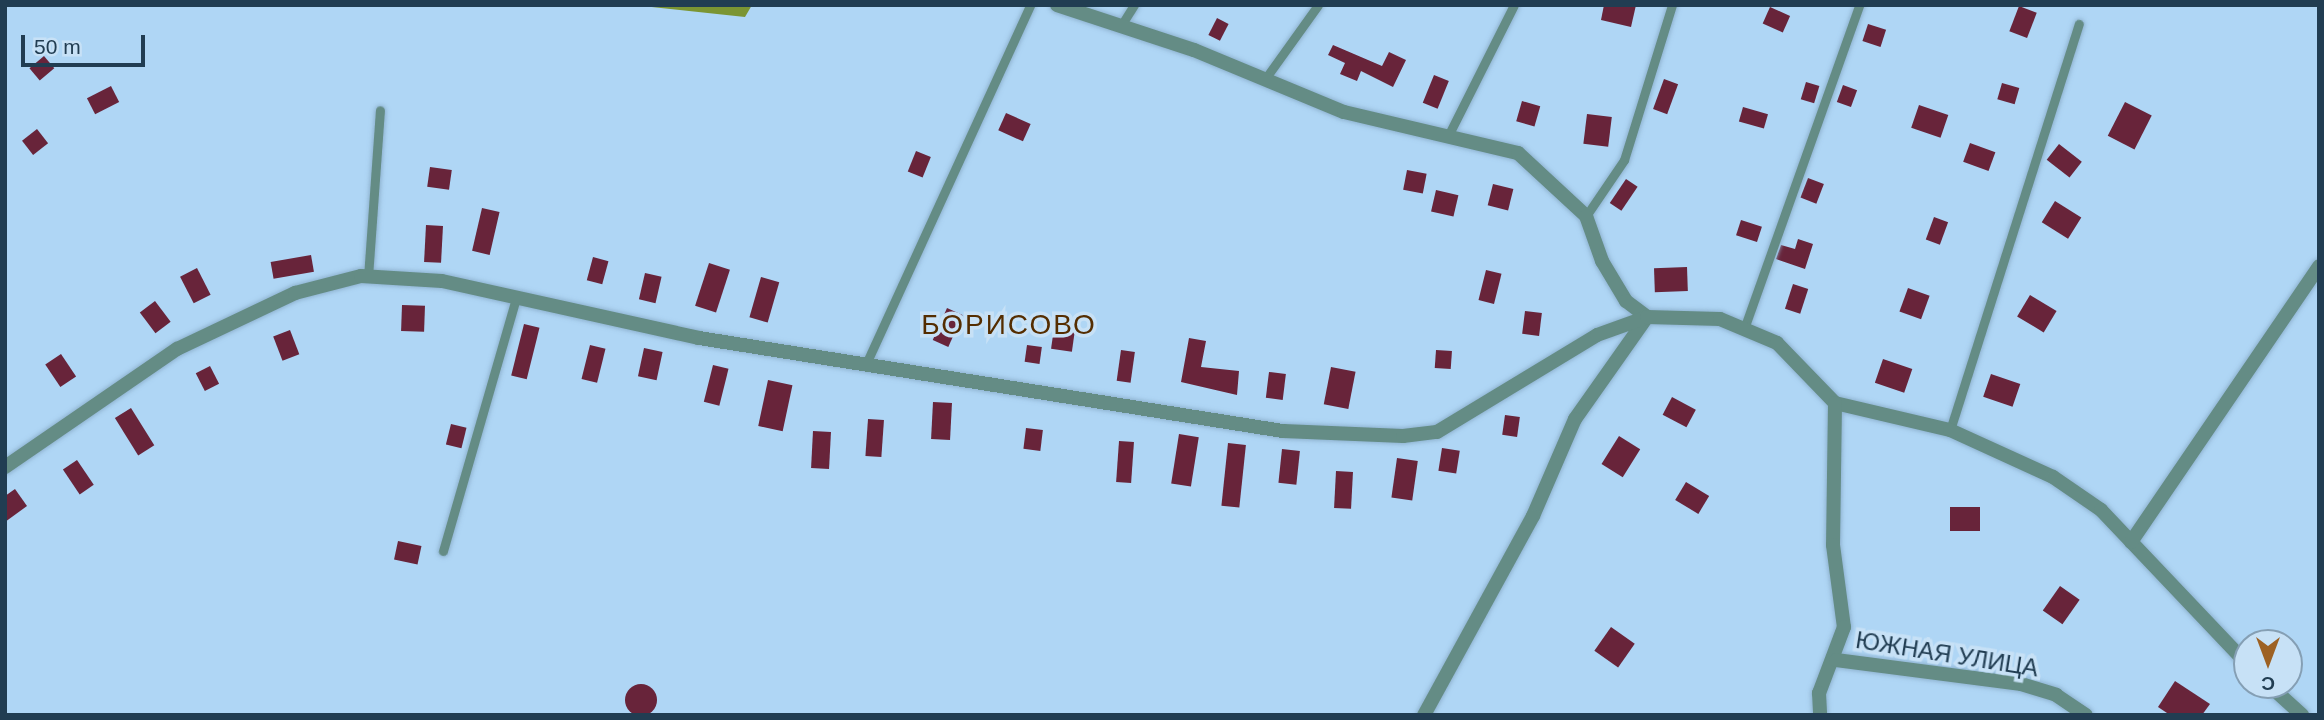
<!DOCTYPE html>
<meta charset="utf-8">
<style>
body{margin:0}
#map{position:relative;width:2324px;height:720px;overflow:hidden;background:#afd6f5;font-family:Arial,sans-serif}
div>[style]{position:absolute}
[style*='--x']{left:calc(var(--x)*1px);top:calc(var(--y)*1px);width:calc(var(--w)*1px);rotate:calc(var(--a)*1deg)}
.water>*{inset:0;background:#7b9533}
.building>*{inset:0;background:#68243a;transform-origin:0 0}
.round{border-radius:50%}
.roads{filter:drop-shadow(0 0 2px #90b4d1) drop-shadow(0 0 2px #90b4d1)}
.lane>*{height:9px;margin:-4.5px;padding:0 4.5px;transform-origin:4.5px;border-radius:4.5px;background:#648c85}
.street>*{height:14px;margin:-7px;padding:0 7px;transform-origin:7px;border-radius:7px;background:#648c85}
span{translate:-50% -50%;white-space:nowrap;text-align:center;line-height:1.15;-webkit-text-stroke:7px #c7e1f6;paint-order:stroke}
.street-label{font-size:24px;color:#213d52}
.quarter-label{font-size:28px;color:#542d00;letter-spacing:2px}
.frame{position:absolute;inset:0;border:7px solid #213d52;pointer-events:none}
.north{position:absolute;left:2233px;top:629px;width:70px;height:70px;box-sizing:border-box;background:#c7e1f6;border:2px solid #859fb4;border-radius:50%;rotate:180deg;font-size:19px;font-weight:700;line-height:28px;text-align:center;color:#213d52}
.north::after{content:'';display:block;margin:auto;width:24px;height:32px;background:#9d6123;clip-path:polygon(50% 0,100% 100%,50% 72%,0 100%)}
.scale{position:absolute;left:21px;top:35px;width:124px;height:32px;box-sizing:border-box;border:4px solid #213d52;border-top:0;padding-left:9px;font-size:21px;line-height:24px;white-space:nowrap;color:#213d52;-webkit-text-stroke:5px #c7e1f6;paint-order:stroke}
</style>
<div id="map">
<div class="water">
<i style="clip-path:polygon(633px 5px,752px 5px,745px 17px)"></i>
</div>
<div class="building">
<i style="clip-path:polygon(1604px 5px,1636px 5px,1631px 27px,1601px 20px)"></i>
<i style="left:2019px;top:6px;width:19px;height:27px;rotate:21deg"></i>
<i style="left:1770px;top:7px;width:22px;height:18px;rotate:24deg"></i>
<i style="left:1217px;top:18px;width:13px;height:19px;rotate:27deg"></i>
<i style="left:1868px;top:24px;width:19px;height:18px;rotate:18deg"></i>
<i style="clip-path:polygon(1333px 45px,1382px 66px,1389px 52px,1406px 60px,1393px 87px,1361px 71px,1357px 81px,1340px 74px,1345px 63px,1328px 55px)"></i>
<i style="left:44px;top:56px;width:16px;height:19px;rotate:50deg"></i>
<i style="left:1434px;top:75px;width:16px;height:30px;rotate:22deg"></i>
<i style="left:1664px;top:79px;width:15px;height:32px;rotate:20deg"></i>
<i style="left:1806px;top:82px;width:14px;height:18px;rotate:17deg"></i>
<i style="left:2002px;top:83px;width:18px;height:17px;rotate:16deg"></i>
<i style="left:1843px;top:85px;width:15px;height:18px;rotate:20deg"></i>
<i style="left:111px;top:86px;width:18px;height:27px;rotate:63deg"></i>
<i style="left:1522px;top:101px;width:19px;height:21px;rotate:16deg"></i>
<i style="left:2125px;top:102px;width:30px;height:38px;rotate:27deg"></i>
<i style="left:1919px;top:105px;width:31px;height:24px;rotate:19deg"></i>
<i style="left:1743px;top:107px;width:26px;height:15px;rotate:16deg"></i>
<i style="left:1006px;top:113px;width:27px;height:19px;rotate:24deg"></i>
<i style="left:1587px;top:114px;width:25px;height:30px;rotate:7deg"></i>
<i style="left:37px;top:129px;width:18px;height:19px;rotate:52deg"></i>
<i style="left:1970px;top:143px;width:27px;height:20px;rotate:20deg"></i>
<i style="left:2059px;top:144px;width:29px;height:20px;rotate:38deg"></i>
<i style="left:916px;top:151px;width:16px;height:22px;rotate:22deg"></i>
<i style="left:430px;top:167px;width:22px;height:20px;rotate:8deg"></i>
<i style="left:1407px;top:170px;width:20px;height:20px;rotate:11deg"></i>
<i style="left:1808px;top:178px;width:17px;height:21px;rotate:21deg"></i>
<i style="left:1626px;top:179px;width:14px;height:29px;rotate:34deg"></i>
<i style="left:1493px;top:184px;width:21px;height:22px;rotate:14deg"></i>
<i style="left:1436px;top:190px;width:23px;height:22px;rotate:13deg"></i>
<i style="left:2055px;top:201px;width:31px;height:25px;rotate:32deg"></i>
<i style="left:482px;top:208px;width:18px;height:44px;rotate:13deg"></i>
<i style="left:1934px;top:217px;width:15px;height:24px;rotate:20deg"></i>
<i style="left:1741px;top:220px;width:22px;height:16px;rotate:18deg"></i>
<i style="left:426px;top:225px;width:17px;height:37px;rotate:3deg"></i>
<i style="clip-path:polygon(1798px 239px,1813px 244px,1805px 269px,1776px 259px,1781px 245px,1795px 249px)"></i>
<i style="left:311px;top:255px;width:17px;height:41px;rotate:80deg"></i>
<i style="left:593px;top:257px;width:16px;height:24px;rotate:15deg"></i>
<i style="left:709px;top:263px;width:22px;height:45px;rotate:18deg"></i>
<i style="left:1687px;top:267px;width:24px;height:33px;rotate:88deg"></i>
<i style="left:197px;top:268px;width:30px;height:19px;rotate:63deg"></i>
<i style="left:1486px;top:270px;width:16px;height:31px;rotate:14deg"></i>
<i style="left:645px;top:273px;width:17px;height:27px;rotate:13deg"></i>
<i style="left:761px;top:277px;width:19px;height:42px;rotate:16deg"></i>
<i style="left:1793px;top:284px;width:16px;height:26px;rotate:18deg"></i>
<i style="left:1908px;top:288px;width:23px;height:25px;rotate:20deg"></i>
<i style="left:2030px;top:295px;width:31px;height:25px;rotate:31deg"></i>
<i style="left:155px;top:301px;width:26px;height:19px;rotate:53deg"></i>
<i style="left:402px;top:305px;width:23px;height:26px;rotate:2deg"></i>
<i style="left:947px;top:308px;width:17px;height:35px;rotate:24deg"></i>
<i style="left:1525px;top:311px;width:17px;height:23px;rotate:7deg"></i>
<i style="left:524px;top:324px;width:16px;height:53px;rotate:14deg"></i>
<i style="left:1054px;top:328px;width:21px;height:21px;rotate:8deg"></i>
<i style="left:290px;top:330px;width:26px;height:18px;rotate:69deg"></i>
<i style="clip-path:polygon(1189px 338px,1206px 341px,1201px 367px,1239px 371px,1237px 395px,1181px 382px)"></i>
<i style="left:590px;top:345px;width:16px;height:35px;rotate:14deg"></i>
<i style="left:1027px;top:345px;width:15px;height:17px;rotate:8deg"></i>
<i style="left:644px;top:348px;width:19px;height:29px;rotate:12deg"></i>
<i style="left:1121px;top:350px;width:14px;height:31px;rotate:8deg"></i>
<i style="left:1436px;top:350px;width:16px;height:18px;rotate:4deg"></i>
<i style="left:61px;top:354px;width:27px;height:19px;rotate:56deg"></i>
<i style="left:1883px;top:359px;width:31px;height:25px;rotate:19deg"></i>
<i style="left:713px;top:365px;width:16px;height:38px;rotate:14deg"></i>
<i style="left:210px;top:366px;width:20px;height:16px;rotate:63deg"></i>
<i style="left:1331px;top:367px;width:25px;height:38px;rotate:11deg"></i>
<i style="left:1269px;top:372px;width:17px;height:26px;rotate:7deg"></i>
<i style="left:1991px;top:374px;width:31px;height:24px;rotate:19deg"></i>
<i style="left:768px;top:380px;width:25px;height:47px;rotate:12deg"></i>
<i style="left:1672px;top:397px;width:27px;height:20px;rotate:28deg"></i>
<i style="left:933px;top:402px;width:19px;height:37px;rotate:3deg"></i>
<i style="left:131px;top:408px;width:44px;height:19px;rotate:58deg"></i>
<i style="left:1505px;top:415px;width:15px;height:20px;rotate:8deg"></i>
<i style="left:868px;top:419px;width:16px;height:37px;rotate:4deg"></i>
<i style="left:451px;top:424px;width:16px;height:21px;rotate:14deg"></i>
<i style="left:1026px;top:428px;width:17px;height:21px;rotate:7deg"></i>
<i style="left:813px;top:431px;width:18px;height:37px;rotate:3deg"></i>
<i style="left:1179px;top:434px;width:20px;height:50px;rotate:9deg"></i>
<i style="left:1619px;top:436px;width:25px;height:33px;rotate:32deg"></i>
<i style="left:1119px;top:441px;width:15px;height:41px;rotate:4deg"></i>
<i style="left:1228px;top:443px;width:18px;height:63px;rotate:6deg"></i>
<i style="left:1442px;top:448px;width:18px;height:23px;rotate:9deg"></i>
<i style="left:1282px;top:449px;width:18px;height:34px;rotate:6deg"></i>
<i style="left:1397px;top:458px;width:21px;height:40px;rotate:8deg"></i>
<i style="left:77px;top:460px;width:30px;height:17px;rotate:56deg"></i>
<i style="left:1336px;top:471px;width:17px;height:37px;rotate:3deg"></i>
<i style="left:1686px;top:482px;width:27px;height:21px;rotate:31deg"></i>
<i style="clip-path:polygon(15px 489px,27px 506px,5px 522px,5px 496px)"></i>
<i style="left:1950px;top:507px;width:30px;height:24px"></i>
<i style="left:398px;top:541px;width:24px;height:19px;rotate:12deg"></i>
<i style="left:2060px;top:586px;width:24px;height:30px;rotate:35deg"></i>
<i style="left:1611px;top:627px;width:29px;height:29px;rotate:35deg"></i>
<i style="clip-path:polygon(2175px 681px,2210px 704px,2202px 715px,2170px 715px,2158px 707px)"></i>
<i class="round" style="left:625px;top:684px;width:32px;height:32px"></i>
</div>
<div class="roads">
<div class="lane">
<i style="--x:1122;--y:24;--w:22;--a:-58"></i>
<i style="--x:1265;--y:79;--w:91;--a:-54.4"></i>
<i style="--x:1449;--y:134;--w:144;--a:-63.3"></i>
<i style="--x:1586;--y:216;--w:68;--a:-55.8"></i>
<i style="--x:1624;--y:160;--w:162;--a:-72.8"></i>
<i style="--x:368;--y:277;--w:167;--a:-85.9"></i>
<i style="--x:1745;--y:326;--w:341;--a:-70.4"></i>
<i style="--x:865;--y:366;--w:397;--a:-65.4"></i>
<i style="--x:1950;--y:430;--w:426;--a:-72.4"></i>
<i style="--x:443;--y:551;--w:263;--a:-73.9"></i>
</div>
<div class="street">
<i style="--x:1057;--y:5;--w:144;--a:18.2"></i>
<i style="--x:1194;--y:50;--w:162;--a:22.5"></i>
<i style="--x:1344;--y:112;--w:179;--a:13.3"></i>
<i style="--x:1518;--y:153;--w:93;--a:42.8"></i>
<i style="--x:1586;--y:216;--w:48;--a:70.4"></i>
<i style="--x:1602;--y:261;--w:47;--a:59"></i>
<i style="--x:1626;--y:301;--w:26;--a:37"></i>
<i style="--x:1647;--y:317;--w:125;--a:125.2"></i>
<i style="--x:1575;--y:419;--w:106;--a:113.4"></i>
<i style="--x:1533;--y:516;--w:227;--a:118.7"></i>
<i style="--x:1835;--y:403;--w:118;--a:13.2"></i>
<i style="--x:1950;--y:430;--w:113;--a:24.5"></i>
<i style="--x:2053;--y:477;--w:58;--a:34.5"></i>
<i style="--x:2101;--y:510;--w:212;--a:46.5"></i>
<i style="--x:5;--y:467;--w:209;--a:-34.5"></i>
<i style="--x:177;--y:349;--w:131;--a:-25.4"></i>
<i style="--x:295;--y:293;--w:68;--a:-14.4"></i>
<i style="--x:361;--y:276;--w:81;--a:3.5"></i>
<i style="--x:442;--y:281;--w:263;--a:12.5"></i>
<i style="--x:699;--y:338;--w:591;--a:9.05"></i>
<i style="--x:1283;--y:431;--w:120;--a:2.4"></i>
<i style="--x:1403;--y:436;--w:34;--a:-7"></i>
<i style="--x:1437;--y:432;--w:187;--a:-31.2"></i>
<i style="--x:1597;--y:335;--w:53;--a:-19.8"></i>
<i style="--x:1647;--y:317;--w:73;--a:1.6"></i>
<i style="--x:1720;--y:319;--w:62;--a:22.8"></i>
<i style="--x:1777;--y:343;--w:83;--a:46"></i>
<i style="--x:1835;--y:403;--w:142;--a:90.8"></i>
<i style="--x:1833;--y:545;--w:83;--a:82.4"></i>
<i style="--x:1844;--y:627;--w:71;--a:110.7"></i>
<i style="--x:1819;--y:693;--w:22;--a:87"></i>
<i style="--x:2131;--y:542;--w:334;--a:-55.7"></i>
<i style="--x:1836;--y:660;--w:187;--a:7.4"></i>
<i style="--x:2021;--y:684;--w:37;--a:17"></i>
<i style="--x:2056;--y:695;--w:36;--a:34"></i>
<i style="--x:2269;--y:685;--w:45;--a:42.3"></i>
</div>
</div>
<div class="street-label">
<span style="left:1947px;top:654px;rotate:9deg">ЮЖНАЯ УЛИЦА</span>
</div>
<div class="quarter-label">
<span style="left:1009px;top:325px">БОРИСОВО</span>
</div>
<div class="frame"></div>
<div class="north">С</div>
<div class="scale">50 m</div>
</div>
